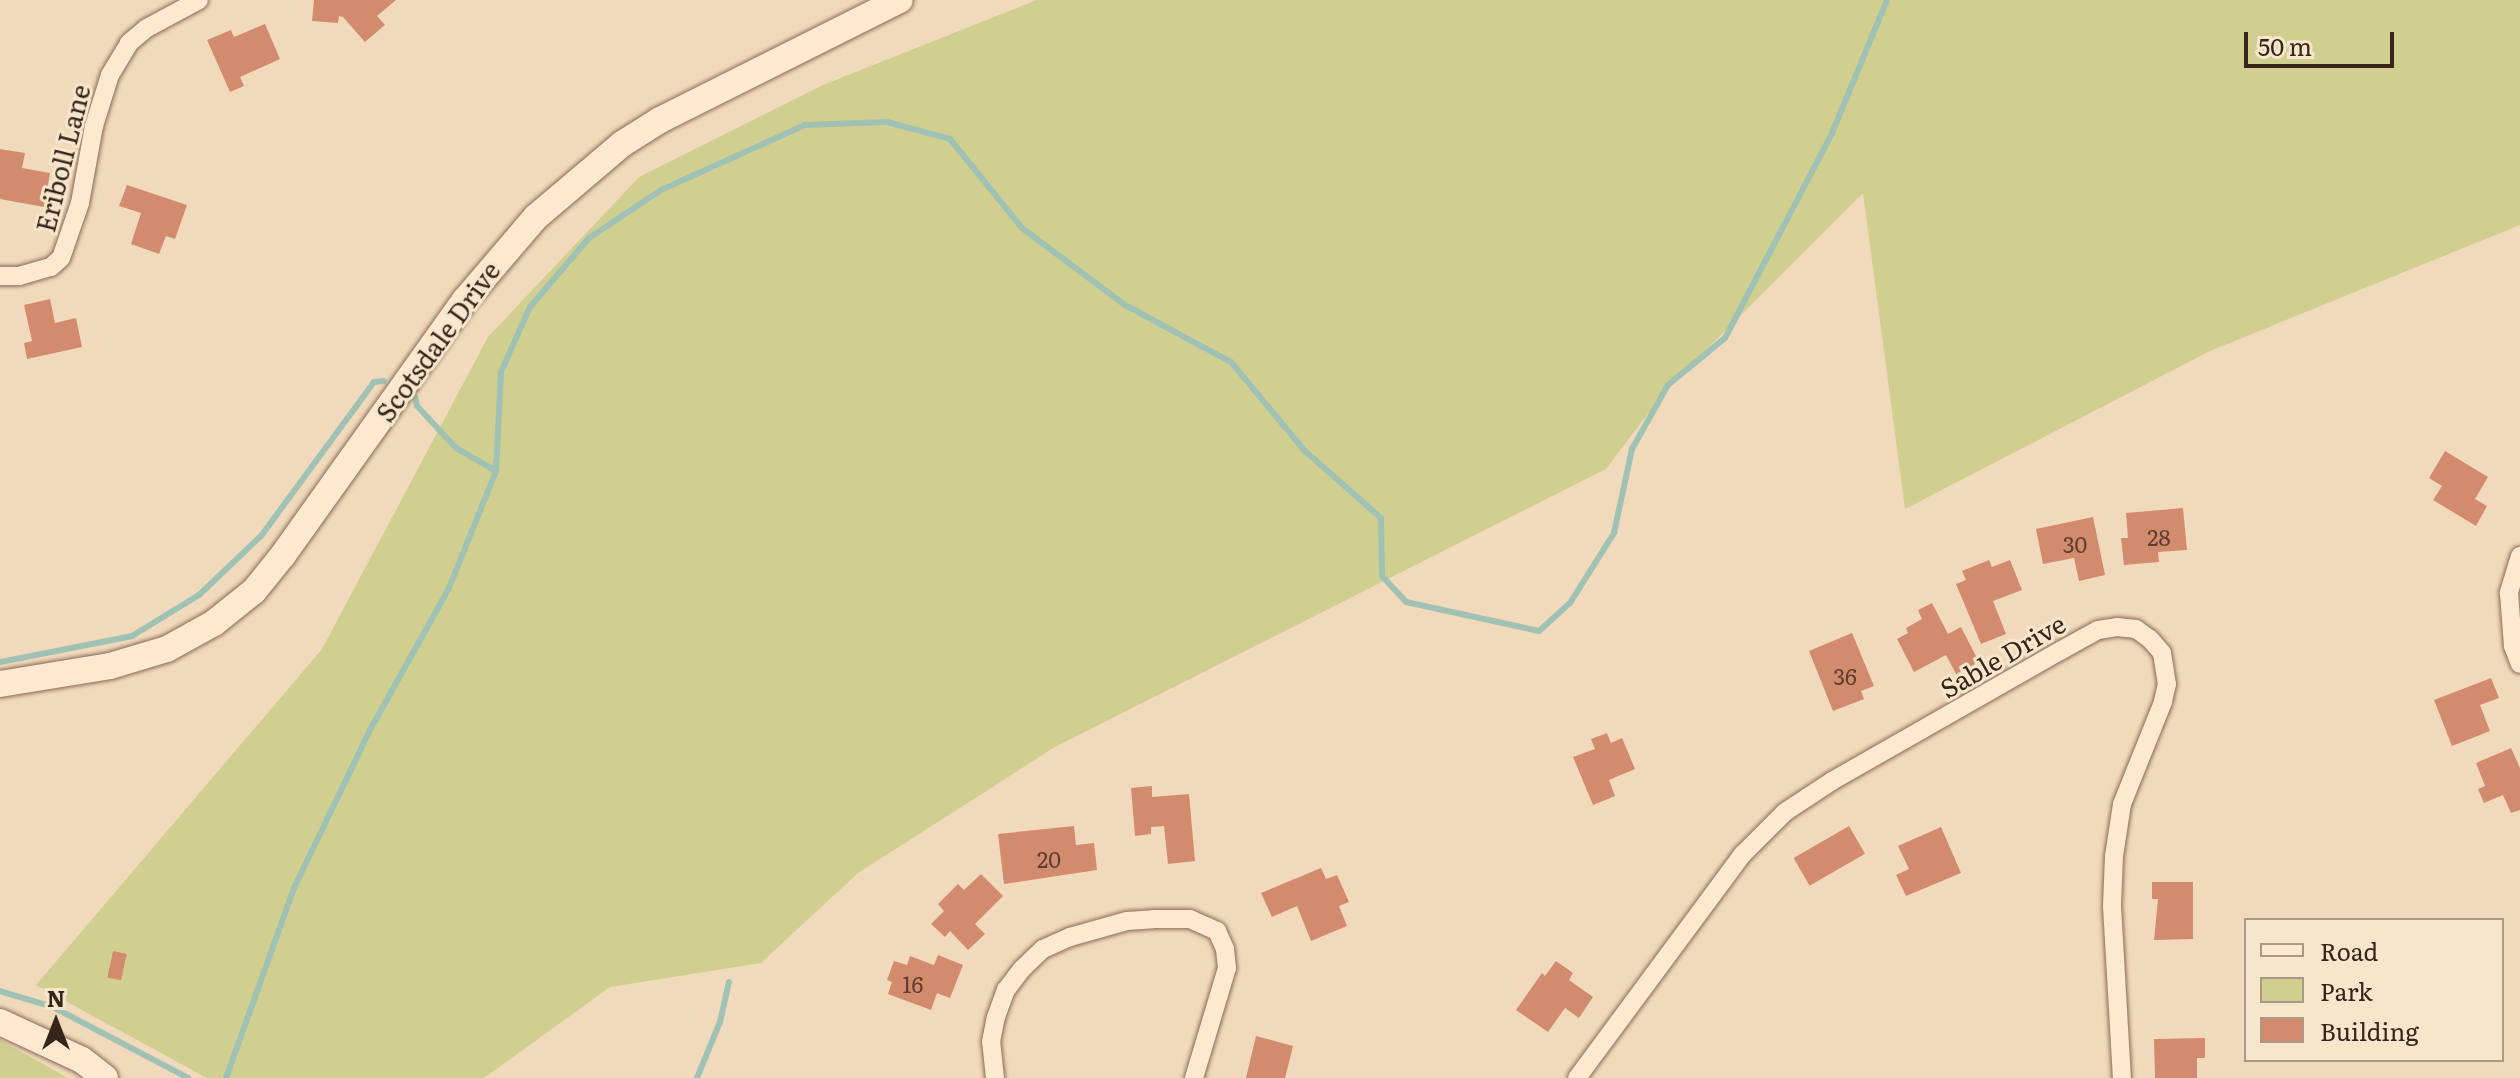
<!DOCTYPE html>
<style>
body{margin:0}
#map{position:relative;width:2520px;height:1078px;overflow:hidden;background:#f1dabc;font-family:Literata,serif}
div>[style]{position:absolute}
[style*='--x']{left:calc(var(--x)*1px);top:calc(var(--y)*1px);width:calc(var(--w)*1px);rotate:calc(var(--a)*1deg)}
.green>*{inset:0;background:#d0cf8f}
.stream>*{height:6px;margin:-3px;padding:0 3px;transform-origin:3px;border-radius:3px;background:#a0c2b4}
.building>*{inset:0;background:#d38b6e;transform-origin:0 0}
.roads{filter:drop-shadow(0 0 2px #8a6a54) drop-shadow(0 0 2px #8a6a54)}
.street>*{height:18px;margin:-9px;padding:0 9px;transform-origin:9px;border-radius:9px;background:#fce9cf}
.secondary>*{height:26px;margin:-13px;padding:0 13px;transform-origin:13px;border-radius:13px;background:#fce9cf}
span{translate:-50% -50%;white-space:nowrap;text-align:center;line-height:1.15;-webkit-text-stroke:6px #f8e6cc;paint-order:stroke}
.number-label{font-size:22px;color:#5f3e2f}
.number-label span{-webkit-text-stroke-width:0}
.street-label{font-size:26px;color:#38251a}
.legend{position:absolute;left:2244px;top:918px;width:260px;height:144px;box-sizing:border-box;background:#f8e6cc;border:2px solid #ab9985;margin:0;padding:10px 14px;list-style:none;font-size:24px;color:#38251a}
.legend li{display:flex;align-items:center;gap:16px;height:40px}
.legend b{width:40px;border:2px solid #ab9985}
.north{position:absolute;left:16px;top:982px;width:80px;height:80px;-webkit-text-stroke:6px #f8e6cc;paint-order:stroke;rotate:0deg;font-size:22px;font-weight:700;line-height:32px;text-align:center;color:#38251a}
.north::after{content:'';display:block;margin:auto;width:28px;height:36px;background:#38251a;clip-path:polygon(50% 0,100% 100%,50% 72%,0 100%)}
.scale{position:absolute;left:2244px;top:32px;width:150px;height:36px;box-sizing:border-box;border:4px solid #38251a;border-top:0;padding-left:10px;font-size:24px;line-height:28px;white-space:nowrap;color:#38251a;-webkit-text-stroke:6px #f8e6cc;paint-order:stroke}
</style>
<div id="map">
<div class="green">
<i style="clip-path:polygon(1037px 0,2520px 0,2520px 225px,2210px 351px,1905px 509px,1863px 193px,1665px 391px,1606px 469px,1055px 747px,858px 873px,761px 963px,610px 987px,484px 1078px,207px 1078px,36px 985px,322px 649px,488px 337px,639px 177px,823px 85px)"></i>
<i style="clip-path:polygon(0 1040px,68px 1078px,0 1078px)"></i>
</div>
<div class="stream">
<i style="--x:415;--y:397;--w:9;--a:77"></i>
<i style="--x:417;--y:406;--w:57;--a:47.1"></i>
<i style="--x:456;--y:448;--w:46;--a:29.9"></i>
<i style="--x:0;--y:662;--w:135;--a:-11.1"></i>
<i style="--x:132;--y:636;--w:79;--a:-31.5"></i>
<i style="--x:199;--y:595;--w:86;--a:-43.6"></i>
<i style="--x:261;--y:536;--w:191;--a:-53.7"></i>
<i style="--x:374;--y:382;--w:10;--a:-6"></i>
<i style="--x:0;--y:991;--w:55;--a:16.8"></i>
<i style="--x:53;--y:1007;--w:153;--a:27.7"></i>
<i style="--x:226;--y:1078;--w:202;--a:-70.3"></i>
<i style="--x:294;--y:888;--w:175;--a:-64.3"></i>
<i style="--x:370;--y:730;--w:162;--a:-60.9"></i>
<i style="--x:449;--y:588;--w:126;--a:-68.1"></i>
<i style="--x:496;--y:471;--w:99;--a:-87.1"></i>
<i style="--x:501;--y:372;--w:71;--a:-66"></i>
<i style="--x:530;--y:307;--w:91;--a:-49.5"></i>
<i style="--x:589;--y:238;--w:87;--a:-33.7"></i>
<i style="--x:661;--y:190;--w:158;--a:-24.3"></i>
<i style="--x:805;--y:125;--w:82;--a:-2.1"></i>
<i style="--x:887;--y:122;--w:65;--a:15.1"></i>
<i style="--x:950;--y:139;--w:114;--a:51"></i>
<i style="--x:1022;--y:228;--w:129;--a:36.8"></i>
<i style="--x:1125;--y:305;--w:120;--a:28.3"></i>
<i style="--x:1231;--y:362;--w:116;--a:50.3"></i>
<i style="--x:1305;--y:451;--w:101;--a:41.4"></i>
<i style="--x:1381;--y:518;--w:58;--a:89"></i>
<i style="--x:1382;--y:576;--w:35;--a:47"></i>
<i style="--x:1406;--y:602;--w:136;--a:12.3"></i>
<i style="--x:1539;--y:631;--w:42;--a:-42.1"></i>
<i style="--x:1570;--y:603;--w:83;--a:-57.8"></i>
<i style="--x:1614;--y:533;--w:86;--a:-77.9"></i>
<i style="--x:1632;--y:449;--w:73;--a:-60.6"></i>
<i style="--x:1668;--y:385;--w:74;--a:-39.5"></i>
<i style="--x:1725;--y:338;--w:231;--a:-62.4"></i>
<i style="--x:1832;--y:133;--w:144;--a:-67.5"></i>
<i style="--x:697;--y:1078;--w:61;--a:-67.7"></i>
<i style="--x:720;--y:1022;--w:41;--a:-77.3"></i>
</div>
<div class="building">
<i style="clip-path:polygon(314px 0,396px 0,377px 16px,385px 25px,365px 42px,343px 17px,339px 16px,338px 23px,312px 21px)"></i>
<i style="clip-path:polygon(265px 24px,280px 59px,240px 77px,244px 86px,230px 92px,207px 40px,231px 30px,234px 37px)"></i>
<i style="clip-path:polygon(0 149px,25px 153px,22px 168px,50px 173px,44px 207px,0 199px)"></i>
<i style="clip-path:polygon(127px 185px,187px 205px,175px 239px,166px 236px,159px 254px,131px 244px,141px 213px,119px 206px)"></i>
<i style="clip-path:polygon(50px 299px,55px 323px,76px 318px,82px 347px,27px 359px,24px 343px,32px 341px,24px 305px)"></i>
<i style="clip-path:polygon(2445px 451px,2488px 477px,2475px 499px,2487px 506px,2476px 526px,2433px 500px,2442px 486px,2429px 478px)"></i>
<i style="clip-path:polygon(2183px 508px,2187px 550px,2158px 552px,2159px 562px,2124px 565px,2121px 538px,2128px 538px,2126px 513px)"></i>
<i style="clip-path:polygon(2093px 517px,2105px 575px,2079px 581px,2074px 558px,2043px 564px,2036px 529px)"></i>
<i style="clip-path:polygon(1989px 560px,1992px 567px,2010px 560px,2022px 590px,1993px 601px,2006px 634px,1981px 644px,1956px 584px,1966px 580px,1962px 571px)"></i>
<i style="clip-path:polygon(1932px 603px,1948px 634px,1961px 627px,1979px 662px,1956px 674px,1946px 655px,1914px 672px,1897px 639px,1908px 633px,1906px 628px,1922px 619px,1918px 610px)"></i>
<i style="clip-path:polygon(1852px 633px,1874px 686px,1861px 691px,1864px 699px,1833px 711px,1809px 651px)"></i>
<i style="clip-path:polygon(2491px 678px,2499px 698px,2480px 705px,2490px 731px,2452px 746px,2434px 700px)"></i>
<i style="clip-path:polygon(1607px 733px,1611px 743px,1622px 738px,1635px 769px,1609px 780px,1615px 796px,1593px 805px,1573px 757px,1595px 749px,1591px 739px)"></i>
<i style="clip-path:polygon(2511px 748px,2520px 768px,2520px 810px,2511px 813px,2503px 795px,2484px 803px,2478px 789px,2485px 786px,2476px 763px)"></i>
<i style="clip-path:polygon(1152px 786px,1152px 797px,1189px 794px,1195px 861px,1168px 864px,1164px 826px,1151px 827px,1151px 834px,1135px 836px,1131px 788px)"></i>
<i style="clip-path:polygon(1074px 826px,1076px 845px,1094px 843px,1097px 870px,1004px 884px,998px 834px)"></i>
<i style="left:1849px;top:826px;width:32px;height:64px;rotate:60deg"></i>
<i style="clip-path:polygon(1941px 827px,1961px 873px,1906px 896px,1896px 875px,1909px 869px,1898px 846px)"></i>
<i style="clip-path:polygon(1321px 868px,1326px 879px,1337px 875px,1349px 902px,1339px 906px,1347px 926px,1311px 941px,1297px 906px,1272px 917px,1261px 893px)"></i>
<i style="clip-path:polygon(981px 874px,1003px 896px,975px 924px,985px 934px,968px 950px,950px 931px,945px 937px,931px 924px,944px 911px,938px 904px,958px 884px,964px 890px)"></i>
<i style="clip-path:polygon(2152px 882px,2193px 882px,2193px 939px,2154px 940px,2158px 899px,2152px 899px)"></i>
<i style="left:113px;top:951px;width:14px;height:27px;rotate:12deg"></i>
<i style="clip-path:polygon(938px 955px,963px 965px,950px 998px,937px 993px,931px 1010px,888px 994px,892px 982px,887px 980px,894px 961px,907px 965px,910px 956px,934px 965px)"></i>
<i style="clip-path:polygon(1556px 961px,1573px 973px,1569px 980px,1593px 997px,1579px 1018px,1565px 1008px,1548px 1032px,1516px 1010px,1542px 973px,1545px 976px)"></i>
<i style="clip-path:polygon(1256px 1036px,1293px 1046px,1285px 1078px,1246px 1078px)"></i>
<i style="clip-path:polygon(2205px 1038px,2205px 1058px,2197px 1058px,2197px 1078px,2155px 1078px,2154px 1039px)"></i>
</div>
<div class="roads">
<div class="street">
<i style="--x:0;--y:276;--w:19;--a:0"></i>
<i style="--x:19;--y:276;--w:33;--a:-16"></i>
<i style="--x:51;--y:267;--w:13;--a:-42"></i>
<i style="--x:61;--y:258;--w:58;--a:-70.9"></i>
<i style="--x:80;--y:203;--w:78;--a:-79.7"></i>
<i style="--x:94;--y:126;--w:53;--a:-72.6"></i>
<i style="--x:110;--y:75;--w:37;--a:-59"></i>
<i style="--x:129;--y:43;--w:23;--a:-40"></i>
<i style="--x:147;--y:28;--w:59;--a:-28.3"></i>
<i style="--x:2520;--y:556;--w:39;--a:107"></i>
<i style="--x:2509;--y:593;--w:53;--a:85.7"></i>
<i style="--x:2513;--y:646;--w:19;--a:69"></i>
<i style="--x:995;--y:1078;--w:36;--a:-96"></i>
<i style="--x:991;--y:1042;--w:25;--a:-79"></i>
<i style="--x:996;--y:1017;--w:29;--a:-70"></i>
<i style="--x:1006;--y:990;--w:26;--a:-53"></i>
<i style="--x:1022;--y:969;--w:29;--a:-44"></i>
<i style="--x:1043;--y:949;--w:30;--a:-24"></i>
<i style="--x:1070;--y:937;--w:59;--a:-15.7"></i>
<i style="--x:1127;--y:921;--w:26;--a:-4"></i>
<i style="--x:1153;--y:919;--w:37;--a:0"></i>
<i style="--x:1190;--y:919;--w:30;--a:24"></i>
<i style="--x:1217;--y:931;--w:20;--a:66"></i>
<i style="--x:1225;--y:949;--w:19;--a:84"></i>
<i style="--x:1227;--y:968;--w:115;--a:106.7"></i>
<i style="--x:1577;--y:1078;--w:279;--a:-53.5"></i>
<i style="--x:1743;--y:854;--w:59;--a:-45"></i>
<i style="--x:1785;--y:812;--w:56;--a:-33.4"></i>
<i style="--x:1832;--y:781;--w:262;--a:-29.7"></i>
<i style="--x:2060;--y:651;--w:43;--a:-28.9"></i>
<i style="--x:2098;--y:630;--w:19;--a:-9"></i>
<i style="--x:2117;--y:627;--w:19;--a:6"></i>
<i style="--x:2136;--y:629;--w:17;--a:36"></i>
<i style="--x:2150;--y:639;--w:18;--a:49"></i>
<i style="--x:2162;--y:653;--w:31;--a:81"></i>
<i style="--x:2167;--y:684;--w:18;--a:103"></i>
<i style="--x:2163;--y:702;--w:110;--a:111.9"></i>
<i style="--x:2122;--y:804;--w:53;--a:98.7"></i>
<i style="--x:2114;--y:856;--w:50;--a:92.3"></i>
<i style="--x:2112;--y:906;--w:172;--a:86.7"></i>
</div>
<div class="secondary">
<i style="--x:0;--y:684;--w:111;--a:-9.3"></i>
<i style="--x:110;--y:666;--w:59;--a:-16.6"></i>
<i style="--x:167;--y:649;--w:54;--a:-29"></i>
<i style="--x:214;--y:623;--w:51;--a:-38.7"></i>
<i style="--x:254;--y:591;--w:46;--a:-51.1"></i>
<i style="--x:283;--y:555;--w:313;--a:-54.5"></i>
<i style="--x:465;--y:300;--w:109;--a:-49.5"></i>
<i style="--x:536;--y:217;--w:113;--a:-40.3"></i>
<i style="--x:622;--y:144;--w:45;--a:-32.3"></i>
<i style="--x:660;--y:120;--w:268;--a:-26.6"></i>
<i style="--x:0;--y:1022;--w:90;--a:24.9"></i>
<i style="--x:82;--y:1060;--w:29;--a:38"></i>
</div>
</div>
<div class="number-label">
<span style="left:2159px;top:537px">28</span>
<span style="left:2075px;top:544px">30</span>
<span style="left:1845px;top:676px">36</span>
<span style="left:1049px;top:859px">20</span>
<span style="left:913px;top:984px">16</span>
</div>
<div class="street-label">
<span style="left:62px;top:158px;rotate:-76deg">Eriboll Lane</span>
<span style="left:437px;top:341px;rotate:-54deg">Scotsdale Drive</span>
<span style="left:2002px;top:655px;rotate:-30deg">Sable Drive</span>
</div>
<ul class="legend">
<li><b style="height:10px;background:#fce9cf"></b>Road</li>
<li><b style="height:22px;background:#d0cf8f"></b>Park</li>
<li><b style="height:22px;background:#d38b6e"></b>Building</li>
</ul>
<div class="north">N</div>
<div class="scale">50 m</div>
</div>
